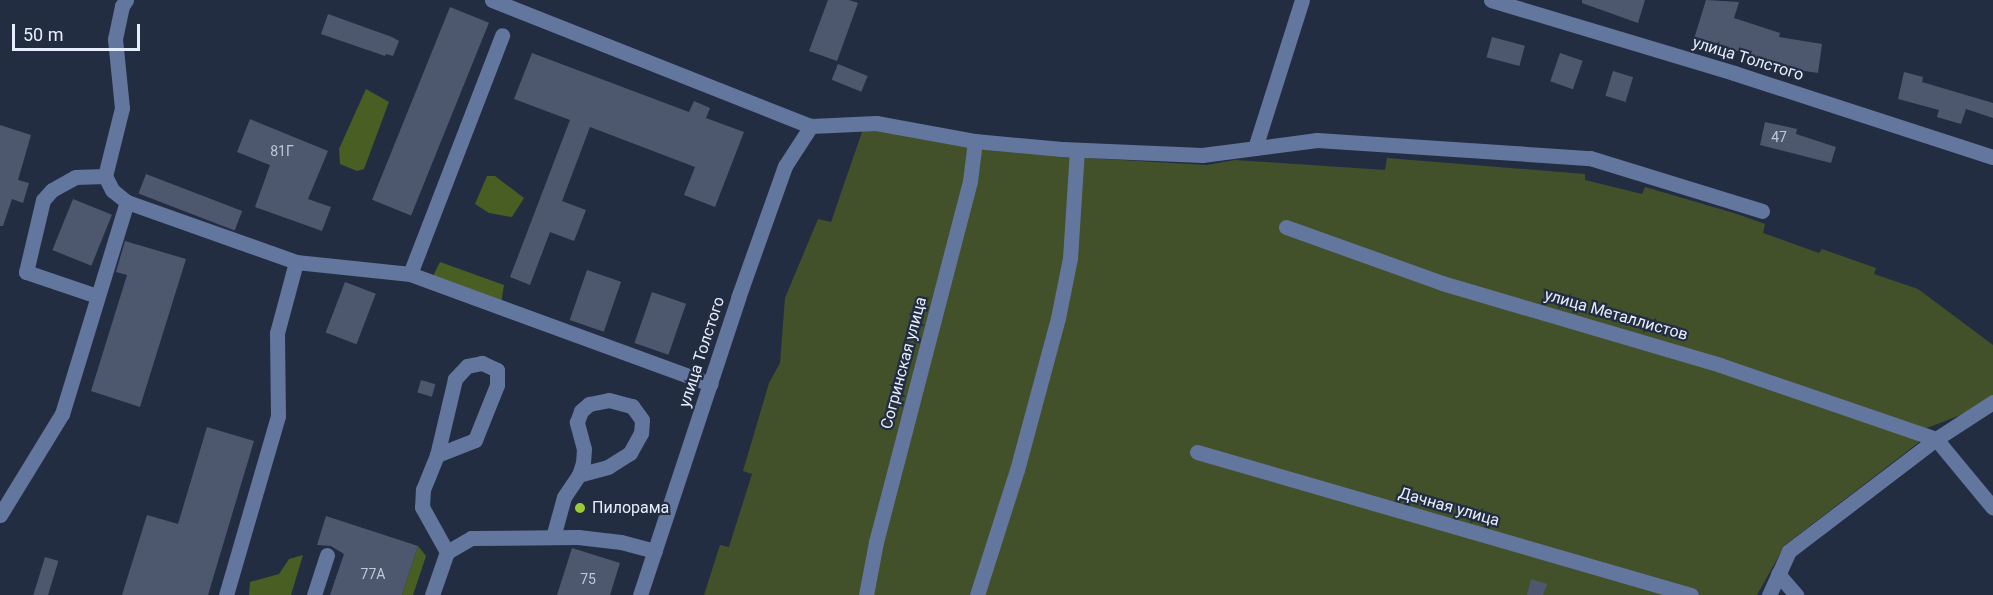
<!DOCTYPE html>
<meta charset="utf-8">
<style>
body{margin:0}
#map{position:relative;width:1993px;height:595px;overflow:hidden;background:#232d42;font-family:Roboto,sans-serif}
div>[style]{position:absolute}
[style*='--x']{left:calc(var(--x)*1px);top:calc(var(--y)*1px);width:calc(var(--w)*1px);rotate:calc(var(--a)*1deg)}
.green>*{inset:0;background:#425129}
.forest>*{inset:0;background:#495e23}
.building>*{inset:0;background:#4d586f;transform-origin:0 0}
.minor>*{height:15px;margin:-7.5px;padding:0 7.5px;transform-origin:7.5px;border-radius:7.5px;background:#62769e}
.dots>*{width:16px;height:16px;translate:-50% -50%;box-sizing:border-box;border:3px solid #232d42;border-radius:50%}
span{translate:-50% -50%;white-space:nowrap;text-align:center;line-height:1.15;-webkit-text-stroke:4.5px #232d42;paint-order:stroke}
.number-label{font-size:14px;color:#c0c8d8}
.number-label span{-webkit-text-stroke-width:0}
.street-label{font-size:16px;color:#e7eefb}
.poi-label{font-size:16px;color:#e7eefb}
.left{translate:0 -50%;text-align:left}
.scale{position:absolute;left:12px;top:24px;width:128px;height:27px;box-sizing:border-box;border:3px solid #e7eefb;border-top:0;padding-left:8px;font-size:18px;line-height:21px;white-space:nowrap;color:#e7eefb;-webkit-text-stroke:4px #232d42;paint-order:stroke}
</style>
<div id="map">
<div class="green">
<i style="clip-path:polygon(863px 129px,1086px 158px,1207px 165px,1235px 160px,1385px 170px,1387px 158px,1585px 174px,1585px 180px,1642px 194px,1645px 187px,1737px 214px,1765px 224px,1763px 233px,1819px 253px,1822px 249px,1876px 268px,1874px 274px,1918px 289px,1993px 345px,1993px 395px,1971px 411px,1927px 428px,1918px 443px,1785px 545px,1757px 595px,704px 595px,720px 545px,729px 547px,752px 474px,743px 471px,769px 383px,780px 363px,785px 298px,818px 219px,831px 222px)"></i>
</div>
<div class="forest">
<i style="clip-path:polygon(366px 89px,389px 102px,364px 169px,357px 171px,340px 164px,339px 149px)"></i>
<i style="clip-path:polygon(487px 176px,495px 176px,524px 198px,512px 217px,489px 213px,475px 204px)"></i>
<i style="clip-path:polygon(440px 262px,504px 285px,501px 303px,433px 276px)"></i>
<i style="clip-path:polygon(418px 546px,426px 556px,413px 595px,402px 595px)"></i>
<i style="clip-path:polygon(303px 555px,291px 595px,249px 595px,250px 582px,279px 574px,289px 559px)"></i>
</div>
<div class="building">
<i style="clip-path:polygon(828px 0,849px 0,858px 3px,837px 61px,809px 51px)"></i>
<i style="clip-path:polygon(1582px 0,1645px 0,1638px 23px,1582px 3px)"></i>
<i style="clip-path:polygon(1706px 0,1739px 2px,1734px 18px,1780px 33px,1779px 37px,1822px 44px,1818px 73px,1791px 69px,1725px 47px,1724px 49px,1694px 39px)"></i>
<i style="left:450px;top:7px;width:42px;height:208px;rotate:22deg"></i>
<i style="clip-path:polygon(328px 14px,392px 37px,399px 41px,393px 56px,386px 54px,385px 56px,321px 34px)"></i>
<i style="left:1492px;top:37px;width:34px;height:21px;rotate:15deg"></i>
<i style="clip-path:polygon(532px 53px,689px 112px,694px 101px,710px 108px,706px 118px,744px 132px,715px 207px,684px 195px,695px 167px,590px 127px,562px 201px,586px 210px,574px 241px,550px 232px,530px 285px,510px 277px,570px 120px,514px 99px)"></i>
<i style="left:1560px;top:53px;width:24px;height:30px;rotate:19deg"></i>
<i style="left:838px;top:64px;width:32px;height:17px;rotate:22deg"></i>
<i style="left:1613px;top:71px;width:21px;height:26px;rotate:17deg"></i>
<i style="clip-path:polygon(1904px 72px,1923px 77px,1922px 82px,1993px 103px,1993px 118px,1966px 109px,1961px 124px,1937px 117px,1939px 110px,1898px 99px)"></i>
<i style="clip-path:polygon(250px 119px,328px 151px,308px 199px,331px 207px,322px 231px,255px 207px,270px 165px,237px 152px)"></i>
<i style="clip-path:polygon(1765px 122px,1797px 129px,1796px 134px,1836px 147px,1831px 163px,1760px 145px)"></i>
<i style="clip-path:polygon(0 125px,31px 135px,18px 180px,29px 183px,23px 203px,12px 199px,3px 226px,0 226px)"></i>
<i style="left:146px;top:174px;width:103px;height:21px;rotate:21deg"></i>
<i style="left:73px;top:199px;width:42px;height:55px;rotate:22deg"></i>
<i style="clip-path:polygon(125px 241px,186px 259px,140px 407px,91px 391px,127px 275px,116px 272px)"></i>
<i style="left:587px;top:270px;width:36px;height:53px;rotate:19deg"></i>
<i style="left:345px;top:282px;width:33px;height:54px;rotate:21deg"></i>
<i style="left:652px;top:292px;width:36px;height:54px;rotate:19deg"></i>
<i style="left:421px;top:380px;width:15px;height:13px;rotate:16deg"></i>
<i style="clip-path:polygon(207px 427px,254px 441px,208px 595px,122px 595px,147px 515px,178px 524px)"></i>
<i style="clip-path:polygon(326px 516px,418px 546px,402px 595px,330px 595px,344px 554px,331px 546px,317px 545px)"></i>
<i style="clip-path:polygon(572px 548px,620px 563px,610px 595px,557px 595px)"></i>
<i style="left:45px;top:557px;width:14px;height:40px;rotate:17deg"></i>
<i style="clip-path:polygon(1531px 579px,1547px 584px,1543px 595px,1527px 595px)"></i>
</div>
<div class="minor">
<i style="--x:126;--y:0;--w:7;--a:124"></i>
<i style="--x:122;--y:6;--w:34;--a:102"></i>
<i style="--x:115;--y:39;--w:69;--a:84.2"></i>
<i style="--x:122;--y:108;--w:70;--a:104"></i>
<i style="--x:105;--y:176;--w:16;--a:63"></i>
<i style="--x:112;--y:190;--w:19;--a:39"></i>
<i style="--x:127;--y:202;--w:179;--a:19.5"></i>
<i style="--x:296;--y:262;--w:115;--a:6"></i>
<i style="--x:410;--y:274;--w:256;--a:-68.9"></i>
<i style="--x:492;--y:0;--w:343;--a:21.6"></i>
<i style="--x:811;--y:126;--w:65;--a:-2.6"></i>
<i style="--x:876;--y:123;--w:101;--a:10.3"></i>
<i style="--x:975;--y:141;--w:87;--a:5.3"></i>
<i style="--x:1062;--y:149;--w:140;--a:2.5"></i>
<i style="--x:1202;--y:155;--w:116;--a:-7.4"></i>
<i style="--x:1317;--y:140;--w:274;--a:3.8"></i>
<i style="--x:1590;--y:158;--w:180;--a:17.1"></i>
<i style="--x:1491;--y:0;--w:254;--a:16.7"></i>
<i style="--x:1734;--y:73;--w:272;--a:18"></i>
<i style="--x:1255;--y:148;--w:155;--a:-72.4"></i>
<i style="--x:1286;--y:227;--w:166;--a:19.7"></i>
<i style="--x:1442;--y:283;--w:290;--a:16.4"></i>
<i style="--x:1720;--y:365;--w:228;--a:18.9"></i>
<i style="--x:1936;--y:439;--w:89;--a:50.4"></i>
<i style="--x:410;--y:274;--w:320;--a:20.1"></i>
<i style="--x:97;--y:296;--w:75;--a:-161.3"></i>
<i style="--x:26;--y:272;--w:74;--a:-76.7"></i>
<i style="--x:43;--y:200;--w:13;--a:-48"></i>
<i style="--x:52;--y:190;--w:26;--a:-29"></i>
<i style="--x:75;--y:177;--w:30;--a:-2"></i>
<i style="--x:1197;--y:452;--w:514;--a:16.14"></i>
<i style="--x:437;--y:455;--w:41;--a:-21.5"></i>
<i style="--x:475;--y:440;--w:59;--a:-68.2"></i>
<i style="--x:497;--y:385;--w:15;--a:-90"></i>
<i style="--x:497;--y:370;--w:17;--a:-155"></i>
<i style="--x:482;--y:363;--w:15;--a:169"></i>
<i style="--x:467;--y:366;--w:18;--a:133"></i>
<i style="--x:455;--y:379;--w:78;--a:103.3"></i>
<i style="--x:437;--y:455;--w:37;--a:112"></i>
<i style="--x:423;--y:489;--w:18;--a:93"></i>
<i style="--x:422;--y:507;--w:51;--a:60.9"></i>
<i style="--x:0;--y:515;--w:119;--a:-58.5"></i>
<i style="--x:62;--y:414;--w:222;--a:-73"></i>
<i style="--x:553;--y:537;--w:41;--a:-74.6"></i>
<i style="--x:564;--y:497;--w:27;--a:-56"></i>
<i style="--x:579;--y:475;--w:13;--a:-72"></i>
<i style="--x:583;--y:463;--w:14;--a:-86"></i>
<i style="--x:584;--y:449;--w:28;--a:-105"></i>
<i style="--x:577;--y:422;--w:12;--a:-70"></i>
<i style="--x:581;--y:411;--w:11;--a:-41"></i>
<i style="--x:589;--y:404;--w:20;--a:-11"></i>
<i style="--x:609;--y:400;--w:24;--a:15"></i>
<i style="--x:632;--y:406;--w:17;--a:54"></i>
<i style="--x:642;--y:420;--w:13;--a:94"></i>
<i style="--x:641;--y:433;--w:23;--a:119"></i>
<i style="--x:630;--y:453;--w:26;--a:148"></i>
<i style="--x:608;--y:467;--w:30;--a:165"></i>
<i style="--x:1778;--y:574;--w:28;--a:49"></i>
<i style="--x:226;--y:595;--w:186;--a:-73.8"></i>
<i style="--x:278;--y:416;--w:83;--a:-90.7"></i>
<i style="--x:277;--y:333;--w:73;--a:-75"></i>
<i style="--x:314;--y:595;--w:42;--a:-72"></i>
<i style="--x:432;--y:595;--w:46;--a:-70.8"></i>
<i style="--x:447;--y:552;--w:28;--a:-30"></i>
<i style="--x:471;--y:538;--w:107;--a:-0.5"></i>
<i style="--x:578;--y:537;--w:43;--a:6.6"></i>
<i style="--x:621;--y:542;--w:35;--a:15"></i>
<i style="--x:640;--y:595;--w:313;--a:-71.7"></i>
<i style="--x:738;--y:298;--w:140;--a:-70.4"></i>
<i style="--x:785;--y:166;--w:48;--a:-57"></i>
<i style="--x:866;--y:595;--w:54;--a:-79.3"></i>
<i style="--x:876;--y:542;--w:373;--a:-75.4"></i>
<i style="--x:970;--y:181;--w:40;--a:-82.9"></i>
<i style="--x:977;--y:595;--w:131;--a:-72.3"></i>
<i style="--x:1017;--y:470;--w:157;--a:-74.9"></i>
<i style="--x:1058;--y:318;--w:61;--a:-78.7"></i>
<i style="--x:1070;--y:258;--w:108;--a:-86.3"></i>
<i style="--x:1769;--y:595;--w:48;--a:-65.6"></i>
<i style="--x:1789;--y:551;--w:185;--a:-37.3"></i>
<i style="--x:1936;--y:439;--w:68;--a:-33"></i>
</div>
<div class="dots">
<i style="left:580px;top:508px;background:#9acb34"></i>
</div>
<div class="number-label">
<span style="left:1779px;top:137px">47</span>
<span style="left:282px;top:151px">81Г</span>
<span style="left:373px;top:574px">77А</span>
<span style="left:588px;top:579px">75</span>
</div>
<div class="street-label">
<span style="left:1748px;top:59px;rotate:17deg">улица Толстого</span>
<span style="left:1616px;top:315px;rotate:16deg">улица Металлистов</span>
<span style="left:702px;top:352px;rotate:-72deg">улица Толстого</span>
<span style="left:904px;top:363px;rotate:-75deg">Согринская улица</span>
<span style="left:1449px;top:507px;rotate:16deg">Дачная улица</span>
</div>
<div class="poi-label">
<span class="left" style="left:592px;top:508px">Пилорама</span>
</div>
<div class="scale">50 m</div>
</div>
